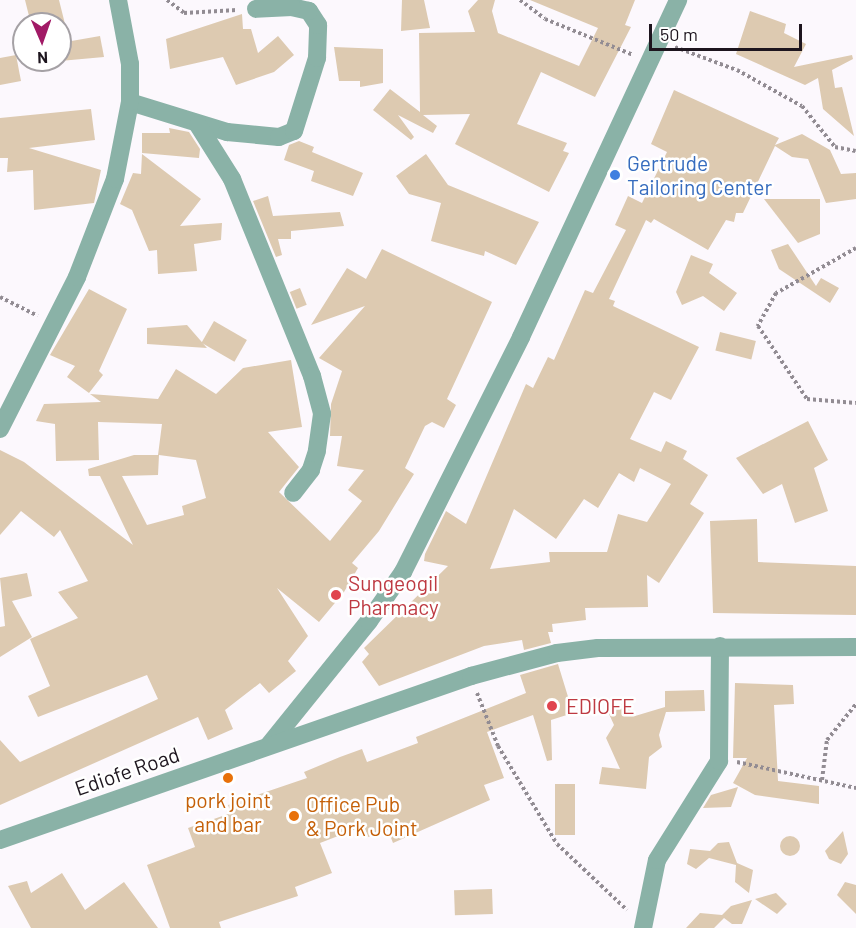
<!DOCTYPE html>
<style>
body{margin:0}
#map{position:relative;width:856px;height:928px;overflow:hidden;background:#fcf8fd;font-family:Barlow,sans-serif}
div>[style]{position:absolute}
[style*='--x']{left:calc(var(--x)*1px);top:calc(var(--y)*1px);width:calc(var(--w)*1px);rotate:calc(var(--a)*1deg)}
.building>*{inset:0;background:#ddcab1;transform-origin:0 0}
.round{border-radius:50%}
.path>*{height:4px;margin-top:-2px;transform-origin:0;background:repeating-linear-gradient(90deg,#928c93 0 3px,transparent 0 6px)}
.minor>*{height:18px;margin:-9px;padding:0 9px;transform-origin:9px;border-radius:9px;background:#8ab2a7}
.tertiary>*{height:18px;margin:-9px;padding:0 9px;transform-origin:9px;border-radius:9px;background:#8ab2a7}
.dots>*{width:16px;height:16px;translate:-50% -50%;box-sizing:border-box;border:3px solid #fff;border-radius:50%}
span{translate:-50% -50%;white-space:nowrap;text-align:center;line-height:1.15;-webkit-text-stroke:5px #fff;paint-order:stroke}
.shop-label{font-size:21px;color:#366cbe}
.left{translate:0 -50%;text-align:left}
.health-label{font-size:21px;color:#be3a42}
.street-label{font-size:21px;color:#1d151e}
.food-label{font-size:21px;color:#c56008}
.north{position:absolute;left:12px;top:12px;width:60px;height:60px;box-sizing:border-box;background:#fff;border:2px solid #a5a1a5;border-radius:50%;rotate:178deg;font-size:16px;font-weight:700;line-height:24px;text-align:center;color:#1d151e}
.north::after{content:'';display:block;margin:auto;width:21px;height:27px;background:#a11a66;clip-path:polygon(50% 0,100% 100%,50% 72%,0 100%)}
.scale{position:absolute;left:649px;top:24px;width:153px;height:27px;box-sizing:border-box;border:3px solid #1d151e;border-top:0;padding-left:8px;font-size:18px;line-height:21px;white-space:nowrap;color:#1d151e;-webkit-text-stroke:4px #fff;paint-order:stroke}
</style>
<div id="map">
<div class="building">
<i style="clip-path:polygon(25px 0,59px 0,65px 24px,31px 24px)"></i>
<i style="clip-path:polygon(402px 0,424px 0,430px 28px,401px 31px)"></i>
<i style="clip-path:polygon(478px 0,495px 0,492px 11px,498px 33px,579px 66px,598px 28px,530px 0,635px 0,625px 25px,631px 27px,595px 97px,541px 72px,517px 124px,567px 143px,563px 151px,569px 153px,549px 192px,455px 144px,470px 114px,423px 115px,437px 126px,433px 133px,398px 115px,414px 137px,411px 140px,373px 110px,390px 89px,420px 112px,419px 33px,475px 32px,468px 11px)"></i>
<i style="clip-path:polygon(750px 11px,786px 24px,784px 33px,806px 44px,794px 67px,852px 55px,853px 59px,832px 70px,835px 88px,842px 87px,854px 136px,823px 109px,818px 78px,805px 85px,736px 54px)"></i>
<i style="clip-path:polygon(242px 14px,243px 29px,251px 29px,258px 53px,278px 36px,294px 55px,274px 72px,236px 85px,223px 57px,170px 69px,166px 39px)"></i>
<i style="clip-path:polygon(100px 36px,104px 57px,60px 61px,60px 43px)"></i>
<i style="clip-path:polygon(334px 47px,383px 49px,383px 83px,360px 87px,360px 81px,339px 81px)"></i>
<i style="clip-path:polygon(16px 55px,21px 81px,0 85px,0 58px)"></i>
<i style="clip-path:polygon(evenodd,674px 90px,779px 138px,775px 145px,802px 134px,830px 150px,841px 174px,856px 173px,856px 199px,826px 203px,808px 159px,792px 157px,775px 146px,743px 213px,736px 213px,734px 222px,726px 220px,708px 250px,654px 219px,651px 223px,646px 220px,609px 299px,615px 301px,613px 306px,699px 347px,671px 400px,654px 392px,630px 439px,661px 452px,666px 441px,687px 451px,683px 459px,708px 475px,690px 504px,704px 513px,659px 583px,647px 575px,648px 607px,585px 608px,586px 620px,552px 624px,553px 632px,548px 632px,551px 643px,524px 650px,522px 640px,484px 646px,379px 686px,362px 662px,369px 654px,364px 648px,448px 566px,424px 561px,425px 554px,446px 511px,466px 524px,526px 384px,533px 388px,548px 357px,554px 360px,585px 290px,593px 293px,626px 230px,615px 225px,628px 196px,642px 203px,667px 152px,651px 144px,674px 90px,640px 468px,671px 484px,647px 522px,618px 514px,607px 552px,549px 552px,550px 562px,490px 569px,514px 509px,556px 539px,584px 499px,598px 508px,619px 473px,634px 482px,640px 468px)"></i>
<i style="clip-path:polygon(91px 109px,95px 140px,29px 148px,101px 170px,94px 203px,34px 210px,33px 170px,7px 172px,8px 158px,0 158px,0 118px)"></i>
<i style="clip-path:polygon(169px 128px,189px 132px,200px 149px,199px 158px,142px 153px,142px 133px,170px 133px)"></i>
<i style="clip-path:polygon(299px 141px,314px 147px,312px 152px,363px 173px,353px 196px,311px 181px,314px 171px,284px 160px,289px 145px)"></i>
<i style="clip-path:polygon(142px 154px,201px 199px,180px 226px,222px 223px,221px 240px,194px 244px,197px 271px,158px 274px,157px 250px,149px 251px,132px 210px,120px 204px,133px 173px,141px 174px)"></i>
<i style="clip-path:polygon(426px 154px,448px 185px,539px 222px,516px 265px,485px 251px,484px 256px,431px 241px,441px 203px,409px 194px,396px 176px)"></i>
<i style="clip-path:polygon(268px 196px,273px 216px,340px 212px,344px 226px,291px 231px,291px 239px,278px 239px,282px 255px,276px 257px,253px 201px)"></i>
<i style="clip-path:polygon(764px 199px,820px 199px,820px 234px,798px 243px)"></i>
<i style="clip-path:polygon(788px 244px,816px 286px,821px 278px,839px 288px,830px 303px,779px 269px,771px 250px)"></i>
<i style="clip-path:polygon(evenodd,382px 249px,492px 302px,447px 399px,456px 405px,444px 428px,432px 422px,425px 426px,405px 468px,414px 474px,379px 531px,352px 563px,358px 568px,344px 592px,319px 622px,277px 588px,308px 636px,288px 661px,296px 671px,269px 693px,260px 683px,225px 710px,233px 729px,208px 740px,198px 717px,0 805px,0 740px,20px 762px,158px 699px,147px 675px,38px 717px,28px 696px,50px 686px,30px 639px,78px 618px,58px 592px,88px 581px,60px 530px,54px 537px,21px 511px,0 535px,0 450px,24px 462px,133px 545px,100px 476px,89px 476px,88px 469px,134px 455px,158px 455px,162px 424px,98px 422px,99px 460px,56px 461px,55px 424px,36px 421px,44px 404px,101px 402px,90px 394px,158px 399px,176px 369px,216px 394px,243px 368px,291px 360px,302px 427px,268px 432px,299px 467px,279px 492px,330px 541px,362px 501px,348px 490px,364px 470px,337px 466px,342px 436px,330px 436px,331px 404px,342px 371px,319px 358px,365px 306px,311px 325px,347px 268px,366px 279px,382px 249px,159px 455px,196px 460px,206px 498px,182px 506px,184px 515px,147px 525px,122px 476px,158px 475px,159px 455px)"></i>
<i style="clip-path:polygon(691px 255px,713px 264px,709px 273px,737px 293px,724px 311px,703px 296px,682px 305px,676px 292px)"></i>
<i style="left:300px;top:288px;width:18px;height:11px;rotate:68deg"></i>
<i style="clip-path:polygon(89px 289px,127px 309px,99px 371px,103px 375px,89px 393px,67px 377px,75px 366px,50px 355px)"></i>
<i style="left:214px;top:321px;width:38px;height:25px;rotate:30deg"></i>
<i style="clip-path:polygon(187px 325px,207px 348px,147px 344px,147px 328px)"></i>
<i style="left:720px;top:332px;width:37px;height:19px;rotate:14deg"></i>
<i style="clip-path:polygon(808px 421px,828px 460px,814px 468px,828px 511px,795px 523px,782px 484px,763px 494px,736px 458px)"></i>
<i style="clip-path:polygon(757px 519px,758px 562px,856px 566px,856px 615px,713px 613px,710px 521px)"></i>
<i style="clip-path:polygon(27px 573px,32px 596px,12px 601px,32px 637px,0 657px,0 627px,5px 626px,0 578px)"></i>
<i style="clip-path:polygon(558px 664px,573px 713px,551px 720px,552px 760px,547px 761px,533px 715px,487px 732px,504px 778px,484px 785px,490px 800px,393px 843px,388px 830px,368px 837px,364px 826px,320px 843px,332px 873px,295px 887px,298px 896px,219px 922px,221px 928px,170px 928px,147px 865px,195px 847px,188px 828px,231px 813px,228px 805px,307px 778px,304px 772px,340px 757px,362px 749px,367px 762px,418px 743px,416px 737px,526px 693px,520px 675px)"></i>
<i style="clip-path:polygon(735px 683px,793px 685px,794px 704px,774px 705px,778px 781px,819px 786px,819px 804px,755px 795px,733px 783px,747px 758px,733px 758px)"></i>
<i style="clip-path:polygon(704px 690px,705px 711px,666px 712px,659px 735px,662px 747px,649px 757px,646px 789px,599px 784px,602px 767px,620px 769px,606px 738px,614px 725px,609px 714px,614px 705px,625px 704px,635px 716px,665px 707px,665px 691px)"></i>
<i style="left:555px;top:784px;width:20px;height:51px"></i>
<i style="clip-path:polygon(738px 787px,731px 807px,703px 808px,711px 795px)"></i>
<i style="clip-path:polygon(843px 831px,848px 854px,841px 864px,829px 859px,825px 851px)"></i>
<i class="round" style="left:780px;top:836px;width:20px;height:20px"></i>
<i style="clip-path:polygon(729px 842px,737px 863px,753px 870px,749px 893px,735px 882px,736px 865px,709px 858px,696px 869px,687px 864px,690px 849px,710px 851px,718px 843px)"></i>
<i style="clip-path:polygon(62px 873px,85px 910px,124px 882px,158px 928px,31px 928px,8px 886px,27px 881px,31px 893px)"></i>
<i style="clip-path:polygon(845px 882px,856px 885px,856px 914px,837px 895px)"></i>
<i style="left:492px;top:889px;width:25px;height:38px;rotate:88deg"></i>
<i style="clip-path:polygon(776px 893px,787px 904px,777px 914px,755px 899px)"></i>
<i style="clip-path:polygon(752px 900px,742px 924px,732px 924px,724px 918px,714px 928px,686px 928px,700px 913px,722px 915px,731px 906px)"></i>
</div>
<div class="path">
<i style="--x:167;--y:0;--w:21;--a:37"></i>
<i style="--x:184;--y:13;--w:53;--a:-3.2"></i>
<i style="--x:520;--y:0;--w:31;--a:37"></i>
<i style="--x:545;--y:19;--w:95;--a:22.2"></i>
<i style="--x:675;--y:47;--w:66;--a:20.4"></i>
<i style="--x:737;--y:70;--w:74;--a:29"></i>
<i style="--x:802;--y:106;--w:53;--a:51.2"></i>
<i style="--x:835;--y:147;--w:21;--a:11"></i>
<i style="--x:856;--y:248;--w:92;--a:150.6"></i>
<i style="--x:776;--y:293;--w:38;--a:119"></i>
<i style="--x:758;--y:326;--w:88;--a:56.1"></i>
<i style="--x:807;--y:399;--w:49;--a:4.7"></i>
<i style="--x:0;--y:297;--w:42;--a:26.6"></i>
<i style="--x:477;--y:693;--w:57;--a:68.4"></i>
<i style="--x:498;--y:746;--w:114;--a:59"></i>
<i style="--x:557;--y:844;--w:96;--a:43.3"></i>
<i style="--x:737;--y:762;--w:122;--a:12.3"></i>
<i style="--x:822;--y:780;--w:40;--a:-82.9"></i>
<i style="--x:827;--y:740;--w:46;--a:-51.1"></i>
</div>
<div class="minor">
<i style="--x:130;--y:102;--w:102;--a:17.2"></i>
<i style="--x:227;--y:132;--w:52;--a:5.5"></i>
<i style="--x:279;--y:137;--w:16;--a:-22"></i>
<i style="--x:294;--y:131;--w:77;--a:-72.5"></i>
<i style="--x:317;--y:58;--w:33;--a:-88"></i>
<i style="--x:318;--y:25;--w:17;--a:-123"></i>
<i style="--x:309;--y:11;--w:17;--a:-167"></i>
<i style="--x:292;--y:7;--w:36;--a:177"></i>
<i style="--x:198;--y:125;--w:64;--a:57.8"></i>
<i style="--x:232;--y:179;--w:213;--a:67.9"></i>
<i style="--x:312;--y:376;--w:39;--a:75"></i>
<i style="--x:322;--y:414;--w:37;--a:98"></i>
<i style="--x:317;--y:451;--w:20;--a:108"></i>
<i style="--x:311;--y:470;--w:29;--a:128"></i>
<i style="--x:0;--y:429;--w:170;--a:-63.1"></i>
<i style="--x:77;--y:277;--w:105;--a:-68.8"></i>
<i style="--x:115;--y:179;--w:78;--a:-79"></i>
<i style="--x:130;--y:102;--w:38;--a:-90"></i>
<i style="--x:130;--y:64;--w:65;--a:-100.6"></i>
<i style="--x:643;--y:928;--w:69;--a:-78.4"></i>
<i style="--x:657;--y:860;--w:117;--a:-57.9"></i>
<i style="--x:719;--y:761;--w:115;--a:-89.5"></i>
</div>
<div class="tertiary">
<i style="--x:269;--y:745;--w:159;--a:-51.1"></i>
<i style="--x:369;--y:621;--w:60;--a:-55.2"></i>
<i style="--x:403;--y:572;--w:263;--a:-63.3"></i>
<i style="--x:521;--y:337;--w:372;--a:-65"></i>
<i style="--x:0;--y:840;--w:499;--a:-19.2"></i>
<i style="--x:471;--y:676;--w:89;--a:-15"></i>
<i style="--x:557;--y:653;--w:41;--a:-7"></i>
<i style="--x:598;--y:648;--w:258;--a:-0.2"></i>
</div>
<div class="dots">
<i style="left:615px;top:175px;background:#3f7fe0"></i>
<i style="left:336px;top:595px;background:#e0444e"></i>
<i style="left:552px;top:706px;background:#e0444e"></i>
<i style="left:228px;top:778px;background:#e8710a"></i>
<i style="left:294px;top:816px;background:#e8710a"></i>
</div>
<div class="shop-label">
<span class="left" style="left:627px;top:175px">Gertrude<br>Tailoring Center</span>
</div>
<div class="health-label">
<span class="left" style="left:348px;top:595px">Sungeogil<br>Pharmacy</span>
<span class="left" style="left:566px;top:706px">EDIOFE</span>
</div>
<div class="street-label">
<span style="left:127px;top:771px;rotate:-19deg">Ediofe Road</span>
</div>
<div class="food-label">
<span style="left:228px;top:812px">pork joint<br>and bar</span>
<span class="left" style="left:306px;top:816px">Office Pub<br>&amp; Pork Joint</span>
</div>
<div class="north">N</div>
<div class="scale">50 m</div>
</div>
